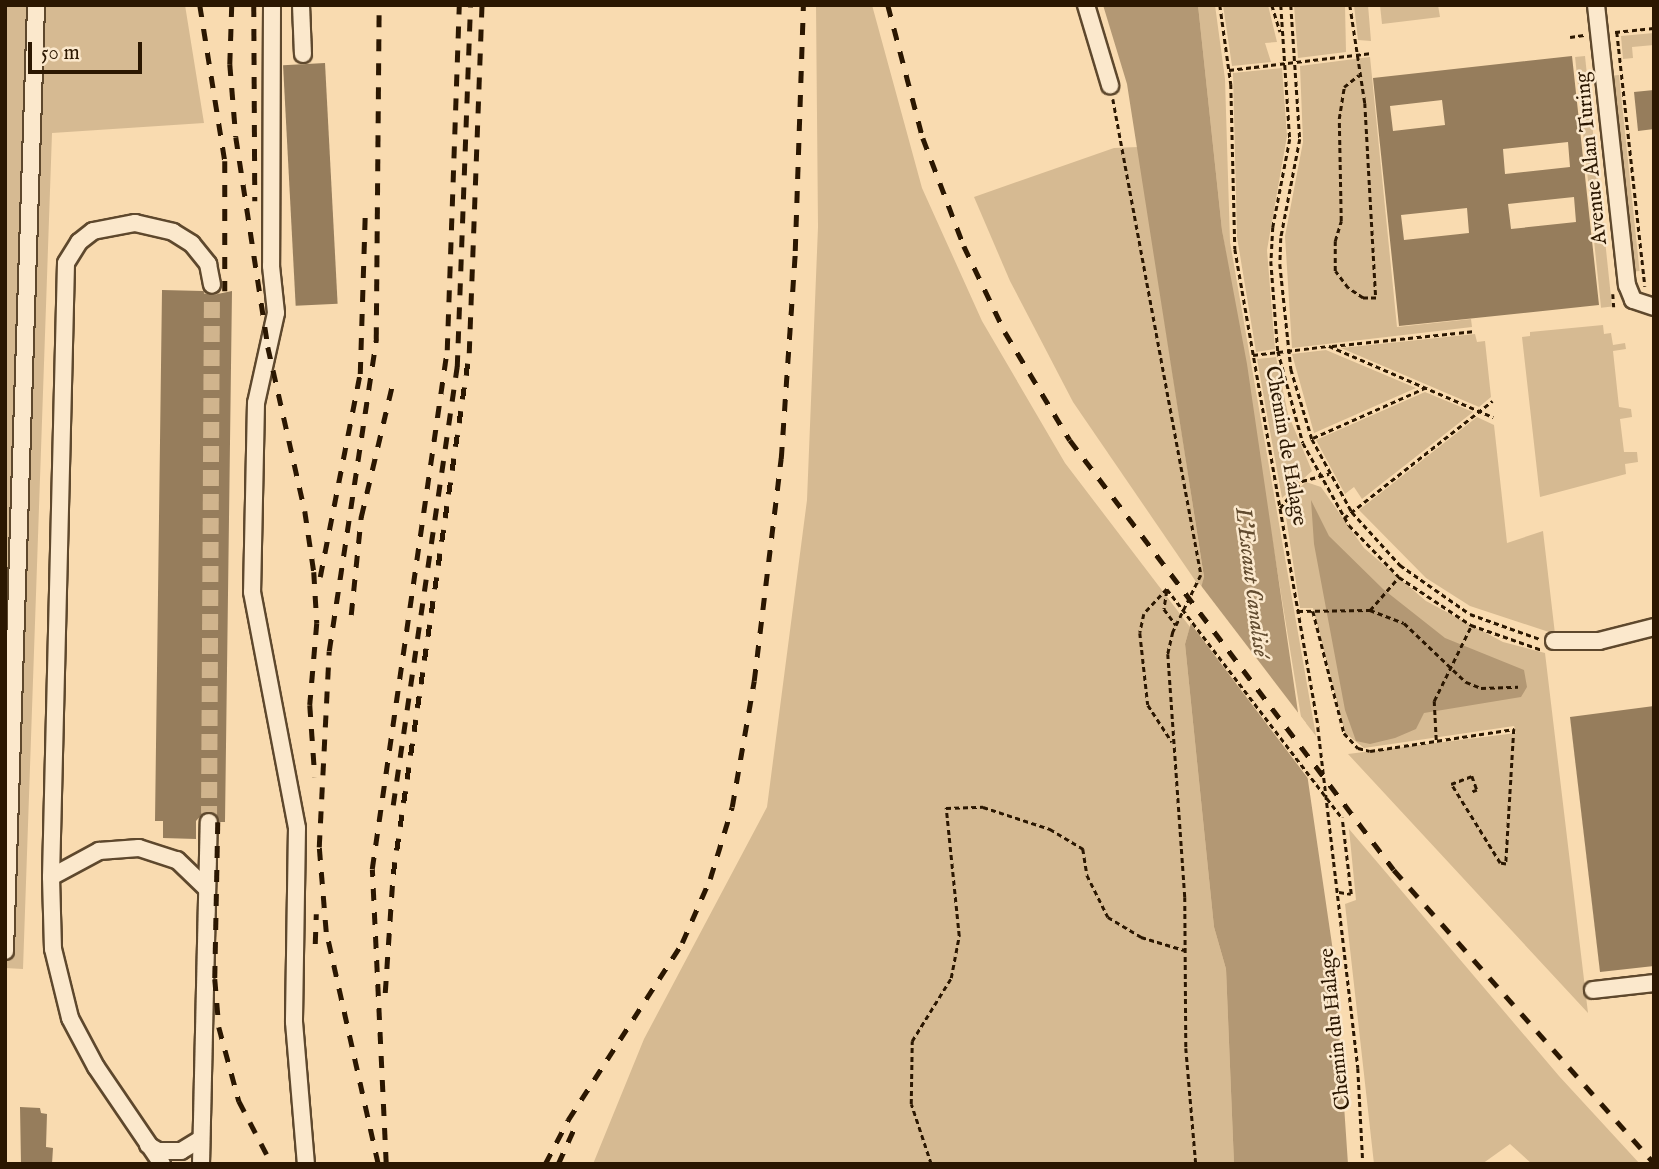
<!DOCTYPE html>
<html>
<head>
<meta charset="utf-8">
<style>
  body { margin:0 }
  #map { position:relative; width:1659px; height:1169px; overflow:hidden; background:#f9dbb0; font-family:"IM FELL English",serif }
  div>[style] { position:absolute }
  .green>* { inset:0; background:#d6ba92; transform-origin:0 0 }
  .water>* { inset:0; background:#b39874 }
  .pier>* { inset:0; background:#f9dbb0 }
  .building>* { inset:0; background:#967d5c; transform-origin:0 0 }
  .minor-tunnel>* { height:16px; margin-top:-8px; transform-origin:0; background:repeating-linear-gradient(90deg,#d0b48d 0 16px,transparent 0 24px) }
  .path>* { height:2.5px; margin-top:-1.25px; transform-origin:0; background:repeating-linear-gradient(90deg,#2b1701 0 5px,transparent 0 8.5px) }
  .roads { filter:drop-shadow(2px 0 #5e482d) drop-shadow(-2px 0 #5e482d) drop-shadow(0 2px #5e482d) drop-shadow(0 -2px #5e482d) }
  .minor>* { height:16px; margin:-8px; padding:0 8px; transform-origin:8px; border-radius:8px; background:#fbe8cc }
  .rail>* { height:4.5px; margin-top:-2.25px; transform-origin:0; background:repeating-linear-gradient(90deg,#2b1701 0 12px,transparent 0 24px) }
  .path-bridge>* { height:2.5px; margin-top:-1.25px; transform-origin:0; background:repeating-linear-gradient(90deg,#2b1701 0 5px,transparent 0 8.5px) }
  span { translate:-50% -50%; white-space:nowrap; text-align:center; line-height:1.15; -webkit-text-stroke:5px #fbe8cc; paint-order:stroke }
  .street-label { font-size:21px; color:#2b1701 }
  .water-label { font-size:23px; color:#614b2f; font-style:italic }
  .frame { position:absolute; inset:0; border:7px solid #2b1701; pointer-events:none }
  .scale { position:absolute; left:28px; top:42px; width:114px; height:32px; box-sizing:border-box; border:4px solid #2b1701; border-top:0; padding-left:9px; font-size:21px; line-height:24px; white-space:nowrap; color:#2b1701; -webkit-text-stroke:5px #fbe8cc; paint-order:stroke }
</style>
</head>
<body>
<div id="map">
  <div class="green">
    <i style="clip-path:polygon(5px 5px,185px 5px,204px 123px,52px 133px,23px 969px,5px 968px)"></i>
    <i style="clip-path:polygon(816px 5px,872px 5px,922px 188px,982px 321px,1065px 463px,1190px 627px,1185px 644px,1214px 927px,1226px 969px,1234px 1164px,593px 1164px,644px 1039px,767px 807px,807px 500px,818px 227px)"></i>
    <i style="clip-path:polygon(1198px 5px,1215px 5px,1225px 79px,1230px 242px,1316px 736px,1301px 717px,1222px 230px)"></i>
    <i style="clip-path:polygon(1223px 5px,1268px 5px,1277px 42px,1265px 43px,1271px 62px,1232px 66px)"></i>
    <i style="clip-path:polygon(1294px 5px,1345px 5px,1346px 52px,1298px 58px)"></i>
    <i style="clip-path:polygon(1354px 5px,1368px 5px,1371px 41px,1358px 40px)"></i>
    <i style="clip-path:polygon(1380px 5px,1438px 5px,1440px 17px,1382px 24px)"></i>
    <i style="clip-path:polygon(1654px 33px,1654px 45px,1632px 47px,1633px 58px,1623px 59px,1621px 36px)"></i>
    <i style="left:1585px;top:56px;width:139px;height:10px;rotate:84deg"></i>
    <i style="clip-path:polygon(1370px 57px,1397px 327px,1471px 319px,1472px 327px,1292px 348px,1285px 236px,1303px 142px,1300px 66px)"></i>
    <i style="clip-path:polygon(1282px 68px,1287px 136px,1267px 250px,1275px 349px,1256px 352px,1237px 237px,1233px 73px)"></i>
    <i style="left:1619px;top:75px;width:197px;height:8px;rotate:84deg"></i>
    <i style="clip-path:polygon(1138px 147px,1204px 578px,1201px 589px,1073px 402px,1010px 281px,974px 197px,1114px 148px)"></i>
    <i style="left:1603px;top:221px;width:86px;height:11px;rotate:84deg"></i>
    <i style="clip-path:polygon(1603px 325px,1604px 334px,1611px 333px,1613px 345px,1625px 343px,1626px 349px,1613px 351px,1619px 407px,1631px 409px,1632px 417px,1620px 419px,1624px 452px,1637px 452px,1638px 462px,1625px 464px,1626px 474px,1540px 497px,1522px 337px,1530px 336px,1530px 332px)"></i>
    <i style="clip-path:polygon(1475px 334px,1477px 342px,1485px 341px,1491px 397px,1479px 407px,1341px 348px)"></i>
    <i style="clip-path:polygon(1326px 350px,1416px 388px,1314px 433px,1292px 354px)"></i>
    <i style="clip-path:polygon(1276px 357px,1288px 414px,1312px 471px,1282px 498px,1257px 359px)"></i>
    <i style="clip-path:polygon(1425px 392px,1473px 412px,1362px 499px,1354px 487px,1345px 494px,1316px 440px)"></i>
    <i style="clip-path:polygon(1477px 417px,1494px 425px,1507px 543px,1543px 531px,1555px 634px,1470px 606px,1426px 578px,1359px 510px)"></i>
    <i style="clip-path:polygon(1306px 482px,1321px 487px,1364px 548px,1426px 601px,1503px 642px,1545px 653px,1588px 1013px,1348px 754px,1516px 733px,1514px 726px,1364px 748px,1345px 733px,1313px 608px,1300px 608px,1286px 517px,1293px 494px)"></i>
    <i style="clip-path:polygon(1349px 829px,1559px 1076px,1640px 1164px,1532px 1164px,1510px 1144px,1482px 1164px,1374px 1164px,1345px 904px,1356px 900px)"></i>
  </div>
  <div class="water">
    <i style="clip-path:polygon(1103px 5px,1198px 5px,1222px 230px,1247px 364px,1334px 958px,1348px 1164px,1234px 1164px,1226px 969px,1214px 927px,1185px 644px,1204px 577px,1127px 84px)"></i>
    <i style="clip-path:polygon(1311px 500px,1329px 536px,1383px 589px,1445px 638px,1524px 670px,1527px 687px,1521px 697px,1424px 713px,1416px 729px,1395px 738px,1370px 744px,1356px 741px,1345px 710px,1314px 544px)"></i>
  </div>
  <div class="pier">
    <i style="clip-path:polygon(1199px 583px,1306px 723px,1313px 785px,1188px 620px)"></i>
  </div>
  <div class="building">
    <i style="clip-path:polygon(evenodd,1572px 56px,1599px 305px,1399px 326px,1373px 78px,1572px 56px,1442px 100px,1445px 125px,1393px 131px,1390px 106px,1442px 100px,1572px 56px,1568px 142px,1570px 167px,1505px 174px,1503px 149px,1568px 142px,1572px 56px,1574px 197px,1576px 222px,1511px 229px,1508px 204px,1574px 197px,1572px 56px,1467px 208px,1469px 233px,1404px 240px,1401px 215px,1467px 208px)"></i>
    <i style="left:325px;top:63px;width:241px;height:42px;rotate:87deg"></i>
    <i style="clip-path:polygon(1654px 90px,1654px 129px,1638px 131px,1634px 92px)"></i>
    <i style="clip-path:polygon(162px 290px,203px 291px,213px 295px,232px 291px,225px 822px,219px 822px,214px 813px,203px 813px,196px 821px,196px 839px,163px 838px,163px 821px,155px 821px)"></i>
    <i style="clip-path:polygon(1654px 706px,1654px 966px,1600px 972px,1570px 717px)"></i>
    <i style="clip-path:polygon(20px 1107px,40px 1108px,41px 1113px,47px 1114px,46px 1147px,53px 1148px,52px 1164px,21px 1164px)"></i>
  </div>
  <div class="minor-tunnel">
    <i style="left:209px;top:822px;width:537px;rotate:-89.68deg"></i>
  </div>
  <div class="path">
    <i style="left:1220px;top:5px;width:80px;rotate:82.1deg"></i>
    <i style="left:1231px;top:84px;width:165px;rotate:88.6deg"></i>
    <i style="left:1235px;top:249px;width:485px;rotate:80.1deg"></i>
    <i style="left:1318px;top:727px;width:343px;rotate:83.3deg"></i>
    <i style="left:1358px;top:1068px;width:96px;rotate:87deg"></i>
    <i style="left:1272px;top:5px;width:28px;rotate:73deg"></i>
    <i style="left:1281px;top:5px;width:134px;rotate:86.2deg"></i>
    <i style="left:1290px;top:139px;width:90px;rotate:100.9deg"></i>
    <i style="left:1273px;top:227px;width:34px;rotate:93deg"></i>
    <i style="left:1271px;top:261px;width:90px;rotate:85.6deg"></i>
    <i style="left:1278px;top:351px;width:95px;rotate:74.8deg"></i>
    <i style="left:1303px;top:443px;width:94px;rotate:60.7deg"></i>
    <i style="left:1349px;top:525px;width:72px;rotate:46.1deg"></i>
    <i style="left:1399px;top:577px;width:87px;rotate:33.7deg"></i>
    <i style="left:1471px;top:625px;width:75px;rotate:19.4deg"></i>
    <i style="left:1291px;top:5px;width:134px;rotate:86.2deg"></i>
    <i style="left:1300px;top:139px;width:101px;rotate:100.9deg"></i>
    <i style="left:1281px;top:238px;width:26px;rotate:92deg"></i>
    <i style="left:1280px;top:264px;width:106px;rotate:84deg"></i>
    <i style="left:1291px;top:369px;width:73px;rotate:73.3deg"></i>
    <i style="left:1312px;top:439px;width:83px;rotate:61.3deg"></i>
    <i style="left:1352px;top:512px;width:72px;rotate:47.8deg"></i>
    <i style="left:1400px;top:565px;width:85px;rotate:35deg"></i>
    <i style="left:1470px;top:614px;width:74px;rotate:19.7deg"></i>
    <i style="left:1350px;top:5px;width:99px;rotate:81.3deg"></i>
    <i style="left:1365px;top:103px;width:195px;rotate:86.8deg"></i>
    <i style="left:1376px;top:298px;width:13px;rotate:180deg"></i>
    <i style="left:1363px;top:298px;width:18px;rotate:-146deg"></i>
    <i style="left:1348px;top:288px;width:21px;rotate:-127deg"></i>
    <i style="left:1335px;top:271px;width:30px;rotate:-90deg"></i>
    <i style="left:1335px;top:241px;width:21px;rotate:-73deg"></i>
    <i style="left:1341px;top:221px;width:102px;rotate:-91.1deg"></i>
    <i style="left:1339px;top:119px;width:32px;rotate:-81deg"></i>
    <i style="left:1344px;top:87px;width:19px;rotate:-39deg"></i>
    <i style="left:1615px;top:32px;width:39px;rotate:-6deg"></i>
    <i style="left:1617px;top:32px;width:256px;rotate:83.7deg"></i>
    <i style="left:1570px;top:37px;width:14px;rotate:-8deg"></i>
    <i style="left:1229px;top:70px;width:144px;rotate:-6.8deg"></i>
    <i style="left:1113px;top:99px;width:484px;rotate:79.5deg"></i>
    <i style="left:1201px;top:575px;width:64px;rotate:116.2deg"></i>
    <i style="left:1173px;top:632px;width:23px;rotate:103deg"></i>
    <i style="left:1168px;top:654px;width:244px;rotate:86deg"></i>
    <i style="left:1185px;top:897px;width:151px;rotate:89.6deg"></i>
    <i style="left:1186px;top:1048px;width:116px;rotate:85.1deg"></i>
    <i style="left:1613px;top:294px;width:13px;rotate:86deg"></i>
    <i style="left:1332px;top:346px;width:144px;rotate:-6deg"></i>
    <i style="left:1253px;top:355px;width:77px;rotate:-6.8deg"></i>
    <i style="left:1329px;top:346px;width:179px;rotate:23.4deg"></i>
    <i style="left:1313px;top:438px;width:123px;rotate:-24.1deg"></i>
    <i style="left:1280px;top:508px;width:35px;rotate:-51deg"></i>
    <i style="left:1302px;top:481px;width:28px;rotate:-15deg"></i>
    <i style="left:1344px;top:518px;width:189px;rotate:-38.3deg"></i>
    <i style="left:1167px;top:589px;width:34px;rotate:133deg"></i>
    <i style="left:1144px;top:614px;width:19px;rotate:102deg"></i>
    <i style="left:1140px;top:633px;width:72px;rotate:83.7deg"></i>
    <i style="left:1148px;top:705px;width:44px;rotate:57deg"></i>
    <i style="left:1167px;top:591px;width:18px;rotate:99deg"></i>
    <i style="left:1164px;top:609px;width:20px;rotate:53deg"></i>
    <i style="left:1370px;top:610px;width:36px;rotate:21deg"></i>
    <i style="left:1404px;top:623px;width:86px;rotate:43.6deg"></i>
    <i style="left:1466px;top:682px;width:16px;rotate:22deg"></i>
    <i style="left:1481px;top:688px;width:37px;rotate:-2deg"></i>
    <i style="left:1298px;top:611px;width:72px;rotate:-0.8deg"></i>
    <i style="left:1370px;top:610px;width:44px;rotate:-48.7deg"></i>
    <i style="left:1313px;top:611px;width:126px;rotate:75.7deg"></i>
    <i style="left:1344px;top:733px;width:21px;rotate:47deg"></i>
    <i style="left:1358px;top:748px;width:12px;rotate:14deg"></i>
    <i style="left:1370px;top:751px;width:146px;rotate:-8.7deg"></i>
    <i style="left:1514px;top:729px;width:135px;rotate:93.4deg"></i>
    <i style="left:1506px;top:864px;width:6px;rotate:-171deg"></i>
    <i style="left:1500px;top:863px;width:93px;rotate:-121.8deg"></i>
    <i style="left:1451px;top:784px;width:22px;rotate:-21deg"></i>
    <i style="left:1472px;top:776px;width:15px;rotate:70deg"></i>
    <i style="left:1477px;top:790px;width:5px;rotate:158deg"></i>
    <i style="left:1436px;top:740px;width:39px;rotate:-93deg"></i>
    <i style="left:1434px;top:701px;width:84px;rotate:-63.7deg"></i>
    <i style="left:1339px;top:892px;width:12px;rotate:9deg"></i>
    <i style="left:1351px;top:894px;width:77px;rotate:-96.8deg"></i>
    <i style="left:931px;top:1164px;width:63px;rotate:-108.4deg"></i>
    <i style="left:911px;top:1104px;width:63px;rotate:-89.1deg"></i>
    <i style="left:912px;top:1041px;width:74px;rotate:-58.2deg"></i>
    <i style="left:951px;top:978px;width:43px;rotate:-79.2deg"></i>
    <i style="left:959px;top:936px;width:129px;rotate:-95.8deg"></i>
    <i style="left:946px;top:808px;width:37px;rotate:-2deg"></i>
    <i style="left:983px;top:807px;width:71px;rotate:18.2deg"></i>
    <i style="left:1050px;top:829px;width:39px;rotate:31deg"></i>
    <i style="left:1083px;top:849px;width:26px;rotate:81deg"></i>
    <i style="left:1087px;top:875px;width:47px;rotate:63.4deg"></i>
    <i style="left:1108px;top:917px;width:39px;rotate:31deg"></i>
    <i style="left:1141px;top:937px;width:45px;rotate:16.8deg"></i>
  </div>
  <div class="roads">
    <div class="minor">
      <i style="left:272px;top:5px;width:261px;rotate:90.2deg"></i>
      <i style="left:271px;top:266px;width:47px;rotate:83.9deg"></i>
      <i style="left:276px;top:313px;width:92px;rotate:102.5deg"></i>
      <i style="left:256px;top:403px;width:189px;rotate:91.2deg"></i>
      <i style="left:252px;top:592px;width:240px;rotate:79.2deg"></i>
      <i style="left:297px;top:828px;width:194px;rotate:90.9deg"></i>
      <i style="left:294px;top:1022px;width:143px;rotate:85.2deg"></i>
      <i style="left:301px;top:5px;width:49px;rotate:87.7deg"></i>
      <i style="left:1086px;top:5px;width:84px;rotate:73.3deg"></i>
      <i style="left:1596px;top:5px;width:282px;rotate:83.7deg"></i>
      <i style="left:1627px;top:285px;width:16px;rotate:68deg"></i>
      <i style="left:1633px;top:300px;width:22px;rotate:18deg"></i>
      <i style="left:1554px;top:641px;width:45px"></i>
      <i style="left:1599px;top:641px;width:57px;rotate:-14.3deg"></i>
      <i style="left:51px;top:877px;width:614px;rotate:-88.6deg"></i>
      <i style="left:66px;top:263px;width:25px;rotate:-58deg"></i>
      <i style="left:79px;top:242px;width:18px;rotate:-38deg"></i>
      <i style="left:93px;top:231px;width:43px;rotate:-10.8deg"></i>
      <i style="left:135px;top:223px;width:39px;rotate:13deg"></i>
      <i style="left:173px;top:232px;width:22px;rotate:32deg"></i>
      <i style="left:192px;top:244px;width:26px;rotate:51deg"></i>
      <i style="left:208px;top:264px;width:21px;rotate:79deg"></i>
      <i style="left:5px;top:951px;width:947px;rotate:-88.12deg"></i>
      <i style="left:1593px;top:990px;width:61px;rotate:-6.5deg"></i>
      <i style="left:148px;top:1145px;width:12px;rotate:31deg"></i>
      <i style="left:158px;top:1151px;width:23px"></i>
      <i style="left:181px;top:1151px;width:21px;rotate:-31deg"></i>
      <i style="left:162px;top:1164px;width:117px;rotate:-124.2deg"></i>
      <i style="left:96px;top:1067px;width:55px;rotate:-118deg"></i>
      <i style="left:70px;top:1018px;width:71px;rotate:-103.8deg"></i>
      <i style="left:53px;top:949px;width:72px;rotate:-91.6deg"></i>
      <i style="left:51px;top:877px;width:55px;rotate:-28.4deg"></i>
      <i style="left:99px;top:851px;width:40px;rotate:-4.3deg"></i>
      <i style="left:139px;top:848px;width:40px;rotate:18deg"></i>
      <i style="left:177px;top:860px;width:40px;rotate:44deg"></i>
      <i style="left:201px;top:1164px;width:342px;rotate:-88.7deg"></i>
    </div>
  </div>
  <div class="rail">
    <i style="left:200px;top:5px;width:158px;rotate:80.9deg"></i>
    <i style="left:225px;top:161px;width:130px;rotate:90deg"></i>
    <i style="left:232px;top:5px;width:59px;rotate:91.9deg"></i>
    <i style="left:230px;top:64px;width:73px;rotate:85.3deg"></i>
    <i style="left:236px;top:137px;width:212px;rotate:81.3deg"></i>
    <i style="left:268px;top:347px;width:168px;rotate:77.3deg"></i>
    <i style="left:305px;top:511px;width:62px;rotate:81.6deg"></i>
    <i style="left:314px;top:572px;width:51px;rotate:86.6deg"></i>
    <i style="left:317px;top:623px;width:82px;rotate:94.9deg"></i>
    <i style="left:310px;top:705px;width:72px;rotate:86deg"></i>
    <i style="left:254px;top:5px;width:196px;rotate:89.7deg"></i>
    <i style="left:888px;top:5px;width:138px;rotate:75.3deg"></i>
    <i style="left:923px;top:138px;width:116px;rotate:69.2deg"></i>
    <i style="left:964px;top:246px;width:95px;rotate:64.5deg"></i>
    <i style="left:1005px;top:332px;width:126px;rotate:59deg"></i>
    <i style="left:1070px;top:440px;width:538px;rotate:53deg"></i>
    <i style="left:1394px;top:870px;width:392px;rotate:48.4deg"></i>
    <i style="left:320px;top:577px;width:207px;rotate:-78.9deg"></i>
    <i style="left:360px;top:374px;width:161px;rotate:-88.2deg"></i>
    <i style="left:351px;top:615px;width:99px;rotate:-84.2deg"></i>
    <i style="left:361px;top:517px;width:135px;rotate:-76.7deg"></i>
    <i style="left:393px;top:805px;width:443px;rotate:-81.7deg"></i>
    <i style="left:457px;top:367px;width:362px;rotate:-87.9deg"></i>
    <i style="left:218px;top:822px;width:157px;rotate:91.1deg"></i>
    <i style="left:215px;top:979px;width:48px;rotate:85.2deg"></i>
    <i style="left:219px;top:1027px;width:77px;rotate:74.9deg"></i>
    <i style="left:239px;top:1101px;width:71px;rotate:62.4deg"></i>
    <i style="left:315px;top:944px;width:30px;rotate:-88deg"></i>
    <i style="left:385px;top:993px;width:119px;rotate:-86.2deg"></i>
    <i style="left:393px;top:874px;width:527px;rotate:-81.7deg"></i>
    <i style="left:469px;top:353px;width:348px;rotate:-87.9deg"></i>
    <i style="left:378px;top:1164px;width:238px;rotate:-102.6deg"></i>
    <i style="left:326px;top:932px;width:85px;rotate:-94.7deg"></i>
    <i style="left:319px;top:847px;width:196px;rotate:-87.1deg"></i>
    <i style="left:329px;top:651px;width:316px;rotate:-81.4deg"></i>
    <i style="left:376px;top:339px;width:334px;rotate:-89.5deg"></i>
    <i style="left:386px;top:1164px;width:295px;rotate:-92.7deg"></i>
    <i style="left:372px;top:869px;width:524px;rotate:-81.78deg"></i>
    <i style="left:447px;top:350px;width:345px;rotate:-88deg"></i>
    <i style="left:545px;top:1164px;width:50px;rotate:-62.4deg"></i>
    <i style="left:568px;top:1120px;width:211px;rotate:-57.2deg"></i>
    <i style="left:682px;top:943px;width:70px;rotate:-66.4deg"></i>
    <i style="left:710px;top:879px;width:75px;rotate:-73deg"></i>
    <i style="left:732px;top:807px;width:128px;rotate:-80.1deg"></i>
    <i style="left:754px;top:681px;width:224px;rotate:-83.1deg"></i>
    <i style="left:781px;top:459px;width:208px;rotate:-86.1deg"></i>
    <i style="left:795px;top:251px;width:246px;rotate:-88.1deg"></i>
    <i style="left:558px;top:1164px;width:46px;rotate:-65.7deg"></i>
  </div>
  <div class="path-bridge">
    <i style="left:1167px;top:589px;width:288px;rotate:52.6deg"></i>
  </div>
  <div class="street-label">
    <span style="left:1592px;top:158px;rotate:-96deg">Avenue Alan Turing</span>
    <span style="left:1285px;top:446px;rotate:80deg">Chemin de Halage</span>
    <span style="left:1336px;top:1029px;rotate:-96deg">Chemin du Halage</span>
  </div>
  <div class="water-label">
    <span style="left:1251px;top:582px;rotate:83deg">L'Escaut Canalisé</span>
  </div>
  <div class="frame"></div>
  <div class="scale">50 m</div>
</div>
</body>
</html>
